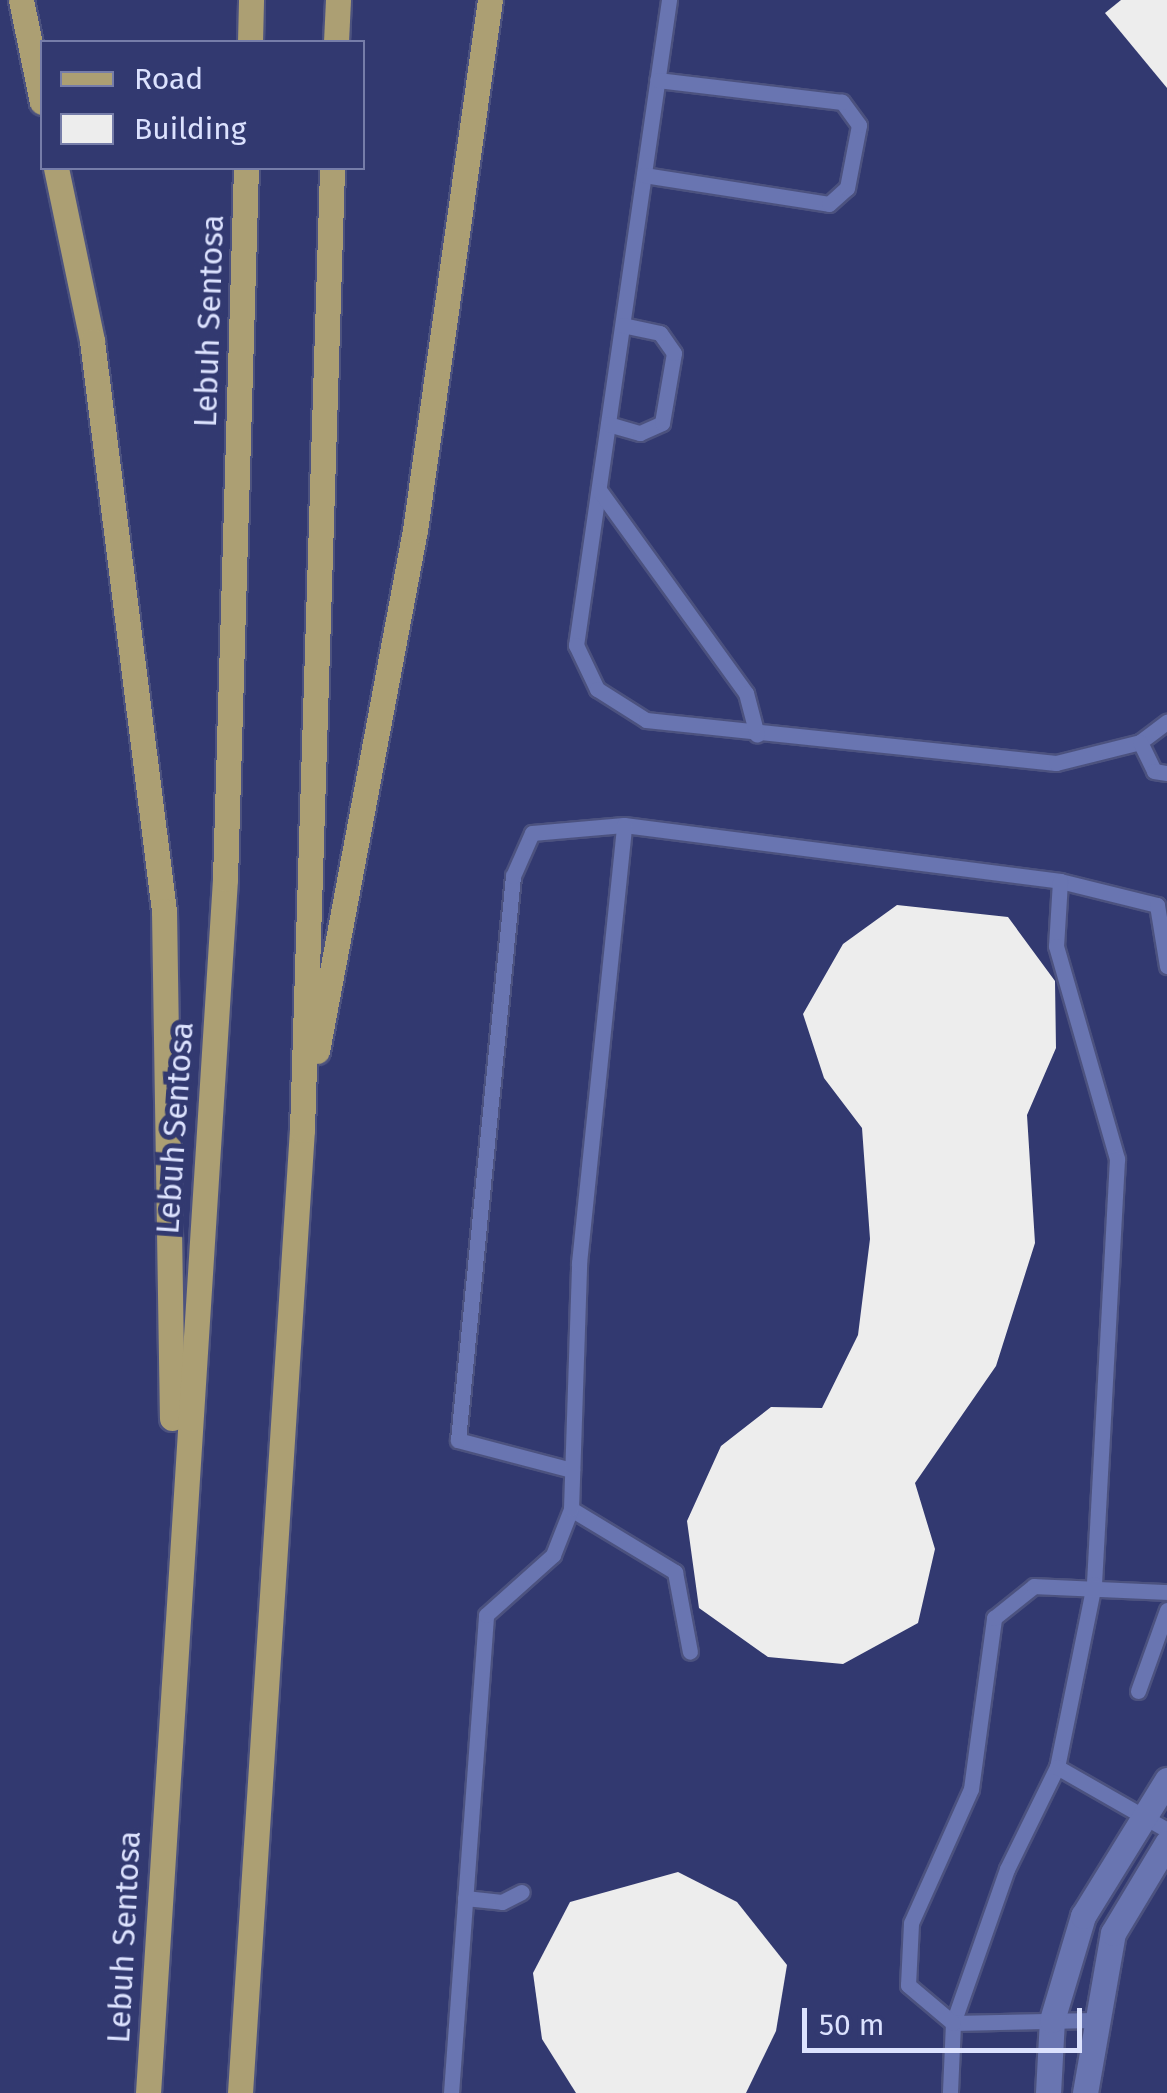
<!DOCTYPE html>
<html>
<head>
<meta charset="utf-8">
<style>
  body { margin:0 }
  #map { position:relative; width:1167px; height:2093px; overflow:hidden; background:#323970; font-family:"Fira Sans",sans-serif }
  div>[style] { position:absolute }
  .building>* { inset:0; background:#ededed }
  .roads { filter:drop-shadow(2px 0 #4c527f) drop-shadow(-2px 0 #4c527f) drop-shadow(0 2px #4c527f) drop-shadow(0 -2px #4c527f) }
  .service>* { height:15px; margin:-7.5px; padding:0 7.5px; transform-origin:7.5px; border-radius:7.5px; background:#6975b1 }
  .tertiary>* { height:25px; margin:-12.5px; padding:0 12.5px; transform-origin:12.5px; border-radius:12.5px; background:#6975b1 }
  .primary>* { height:25px; margin:-12.5px; padding:0 12.5px; transform-origin:12.5px; border-radius:12.5px; background:#ac9f73 }
  span { translate:-50% -50%; white-space:nowrap; text-align:center; line-height:1.15; -webkit-text-stroke:10px #323970; paint-order:stroke }
  .street-label { font-size:32px; color:#dce2fe }
  .legend { position:absolute; left:40px; top:40px; width:325px; height:130px; box-sizing:border-box; background:#323970; border:2px solid #767da9; margin:0; padding:12px 18px; list-style:none; font-size:30px; color:#dce2fe }
  .legend li { display:flex; align-items:center; gap:20px; height:50px }
  .legend b { width:50px; border:2px solid #767da9 }
  .scale { position:absolute; left:802px; top:2008px; width:280px; height:45px; box-sizing:border-box; border:5px solid #dce2fe; border-top:0; padding-left:12px; font-size:30px; line-height:35px; white-space:nowrap; color:#dce2fe; -webkit-text-stroke:8px #323970; paint-order:stroke }
</style>
</head>
<body>
<div id="map">
  <div class="building">
    <i style="clip-path:polygon(1121px 0,1167px 0,1167px 88px,1105px 13px)"></i>
    <i style="clip-path:polygon(897px 905px,1008px 917px,1055px 981px,1056px 1048px,1027px 1115px,1035px 1243px,996px 1366px,915px 1483px,935px 1549px,918px 1623px,843px 1664px,768px 1657px,699px 1608px,687px 1521px,721px 1446px,771px 1407px,822px 1408px,858px 1335px,870px 1239px,862px 1128px,824px 1078px,803px 1014px,843px 944px)"></i>
    <i style="clip-path:polygon(678px 1872px,737px 1902px,787px 1965px,776px 2031px,746px 2093px,576px 2093px,542px 2039px,533px 1973px,570px 1902px)"></i>
  </div>
  <div class="roads">
    <div class="service">
      <i style="left:669px;top:0;width:652px;rotate:98.2deg"></i>
      <i style="left:576px;top:645px;width:49px;rotate:64.5deg"></i>
      <i style="left:597px;top:689px;width:58px;rotate:32.3deg"></i>
      <i style="left:646px;top:720px;width:412px;rotate:6deg"></i>
      <i style="left:1056px;top:763px;width:87px;rotate:-14deg"></i>
      <i style="left:1140px;top:742px;width:34px;rotate:-37deg"></i>
      <i style="left:644px;top:175px;width:187px;rotate:8.9deg"></i>
      <i style="left:829px;top:204px;width:24px;rotate:-42deg"></i>
      <i style="left:847px;top:188px;width:64px;rotate:-79.2deg"></i>
      <i style="left:859px;top:125px;width:29px;rotate:-126deg"></i>
      <i style="left:842px;top:102px;width:186px;rotate:-173.2deg"></i>
      <i style="left:608px;top:424px;width:33px;rotate:16deg"></i>
      <i style="left:640px;top:433px;width:24px;rotate:-24deg"></i>
      <i style="left:662px;top:423px;width:71px;rotate:-80.3deg"></i>
      <i style="left:674px;top:353px;width:24px;rotate:-125deg"></i>
      <i style="left:660px;top:333px;width:38px;rotate:-168deg"></i>
      <i style="left:599px;top:490px;width:251px;rotate:54.1deg"></i>
      <i style="left:746px;top:693px;width:43px;rotate:75.3deg"></i>
      <i style="left:1140px;top:742px;width:32px;rotate:64deg"></i>
      <i style="left:1154px;top:771px;width:13px;rotate:9deg"></i>
      <i style="left:1060px;top:881px;width:100px;rotate:13.9deg"></i>
      <i style="left:1157px;top:905px;width:62px;rotate:80.7deg"></i>
      <i style="left:572px;top:1470px;width:118px;rotate:-165.3deg"></i>
      <i style="left:458px;top:1440px;width:567px;rotate:-84.43deg"></i>
      <i style="left:513px;top:876px;width:47px;rotate:-66.2deg"></i>
      <i style="left:532px;top:833px;width:92px;rotate:-5deg"></i>
      <i style="left:624px;top:825px;width:440px;rotate:7.3deg"></i>
      <i style="left:1060px;top:881px;width:65px;rotate:93.5deg"></i>
      <i style="left:1056px;top:946px;width:222px;rotate:74deg"></i>
      <i style="left:1117px;top:1159px;width:426px;rotate:93.1deg"></i>
      <i style="left:1094px;top:1584px;width:187px;rotate:101.4deg"></i>
      <i style="left:1057px;top:1767px;width:114px;rotate:116.1deg"></i>
      <i style="left:1007px;top:1869px;width:163px;rotate:109.3deg"></i>
      <i style="left:953px;top:2023px;width:70px;rotate:92.5deg"></i>
      <i style="left:571px;top:1509px;width:122px;rotate:31.2deg"></i>
      <i style="left:675px;top:1572px;width:81px;rotate:79.4deg"></i>
      <i style="left:1138px;top:1691px;width:86px;rotate:-70.3deg"></i>
      <i style="left:1057px;top:1767px;width:127px;rotate:29.8deg"></i>
      <i style="left:465px;top:1898px;width:37px;rotate:6deg"></i>
      <i style="left:502px;top:1902px;width:22px;rotate:-27deg"></i>
      <i style="left:1092px;top:2020px;width:139px;rotate:178.8deg"></i>
      <i style="left:953px;top:2023px;width:59px;rotate:-139.8deg"></i>
      <i style="left:908px;top:1985px;width:62px;rotate:-87.2deg"></i>
      <i style="left:911px;top:1923px;width:147px;rotate:-65.9deg"></i>
      <i style="left:971px;top:1789px;width:173px;rotate:-82.3deg"></i>
      <i style="left:994px;top:1618px;width:51px;rotate:-38.7deg"></i>
      <i style="left:1034px;top:1586px;width:133px;rotate:2.6deg"></i>
      <i style="left:451px;top:2093px;width:479px;rotate:-85.8deg"></i>
      <i style="left:486px;top:1615px;width:90px;rotate:-41.8deg"></i>
      <i style="left:553px;top:1555px;width:49px;rotate:-68.6deg"></i>
      <i style="left:571px;top:1509px;width:246px;rotate:-88.1deg"></i>
      <i style="left:579px;top:1263px;width:440px;rotate:-84.1deg"></i>
    </div>
    <div class="tertiary">
      <i style="left:1048px;top:2093px;width:73px;rotate:-86.9deg"></i>
      <i style="left:1052px;top:2020px;width:109px;rotate:-73.4deg"></i>
      <i style="left:1083px;top:1916px;width:160px;rotate:-58.3deg"></i>
      <i style="left:1085px;top:2093px;width:162px;rotate:-80.1deg"></i>
      <i style="left:1113px;top:1933px;width:105px;rotate:-59deg"></i>
    </div>
    <div class="primary">
      <i style="left:21px;top:0;width:104px;rotate:78.4deg"></i>
      <i style="left:250px;top:42px;width:42px;rotate:-88.6deg"></i>
      <i style="left:336px;top:42px;width:42px;rotate:-87.3deg"></i>
      <i style="left:56px;top:168px;width:177px;rotate:78.2deg"></i>
      <i style="left:92px;top:341px;width:575px;rotate:82.8deg"></i>
      <i style="left:164px;top:911px;width:507px;rotate:89.1deg"></i>
      <i style="left:317px;top:1051px;width:530px;rotate:-79.35deg"></i>
      <i style="left:415px;top:530px;width:535px;rotate:-81.95deg"></i>
      <i style="left:148px;top:2093px;width:1216px;rotate:-86.37deg"></i>
      <i style="left:225px;top:879px;width:711px;rotate:-88.31deg"></i>
      <i style="left:240px;top:2093px;width:965px;rotate:-86.32deg"></i>
      <i style="left:302px;top:1130px;width:962px;rotate:-88.21deg"></i>
    </div>
  </div>
  <div class="street-label">
    <span style="left:209px;top:321px;rotate:-88deg">Lebuh Sentosa</span>
    <span style="left:175px;top:1128px;rotate:-86deg">Lebuh Sentosa</span>
    <span style="left:124px;top:1937px;rotate:-87deg">Lebuh Sentosa</span>
  </div>
  <ul class="legend">
  <li><b style="height:12px;background:#ac9f73"></b>Road</li>
  <li><b style="height:28px;background:#ededed"></b>Building</li>
  </ul>
  <div class="scale">50 m</div>
</div>
</body>
</html>
